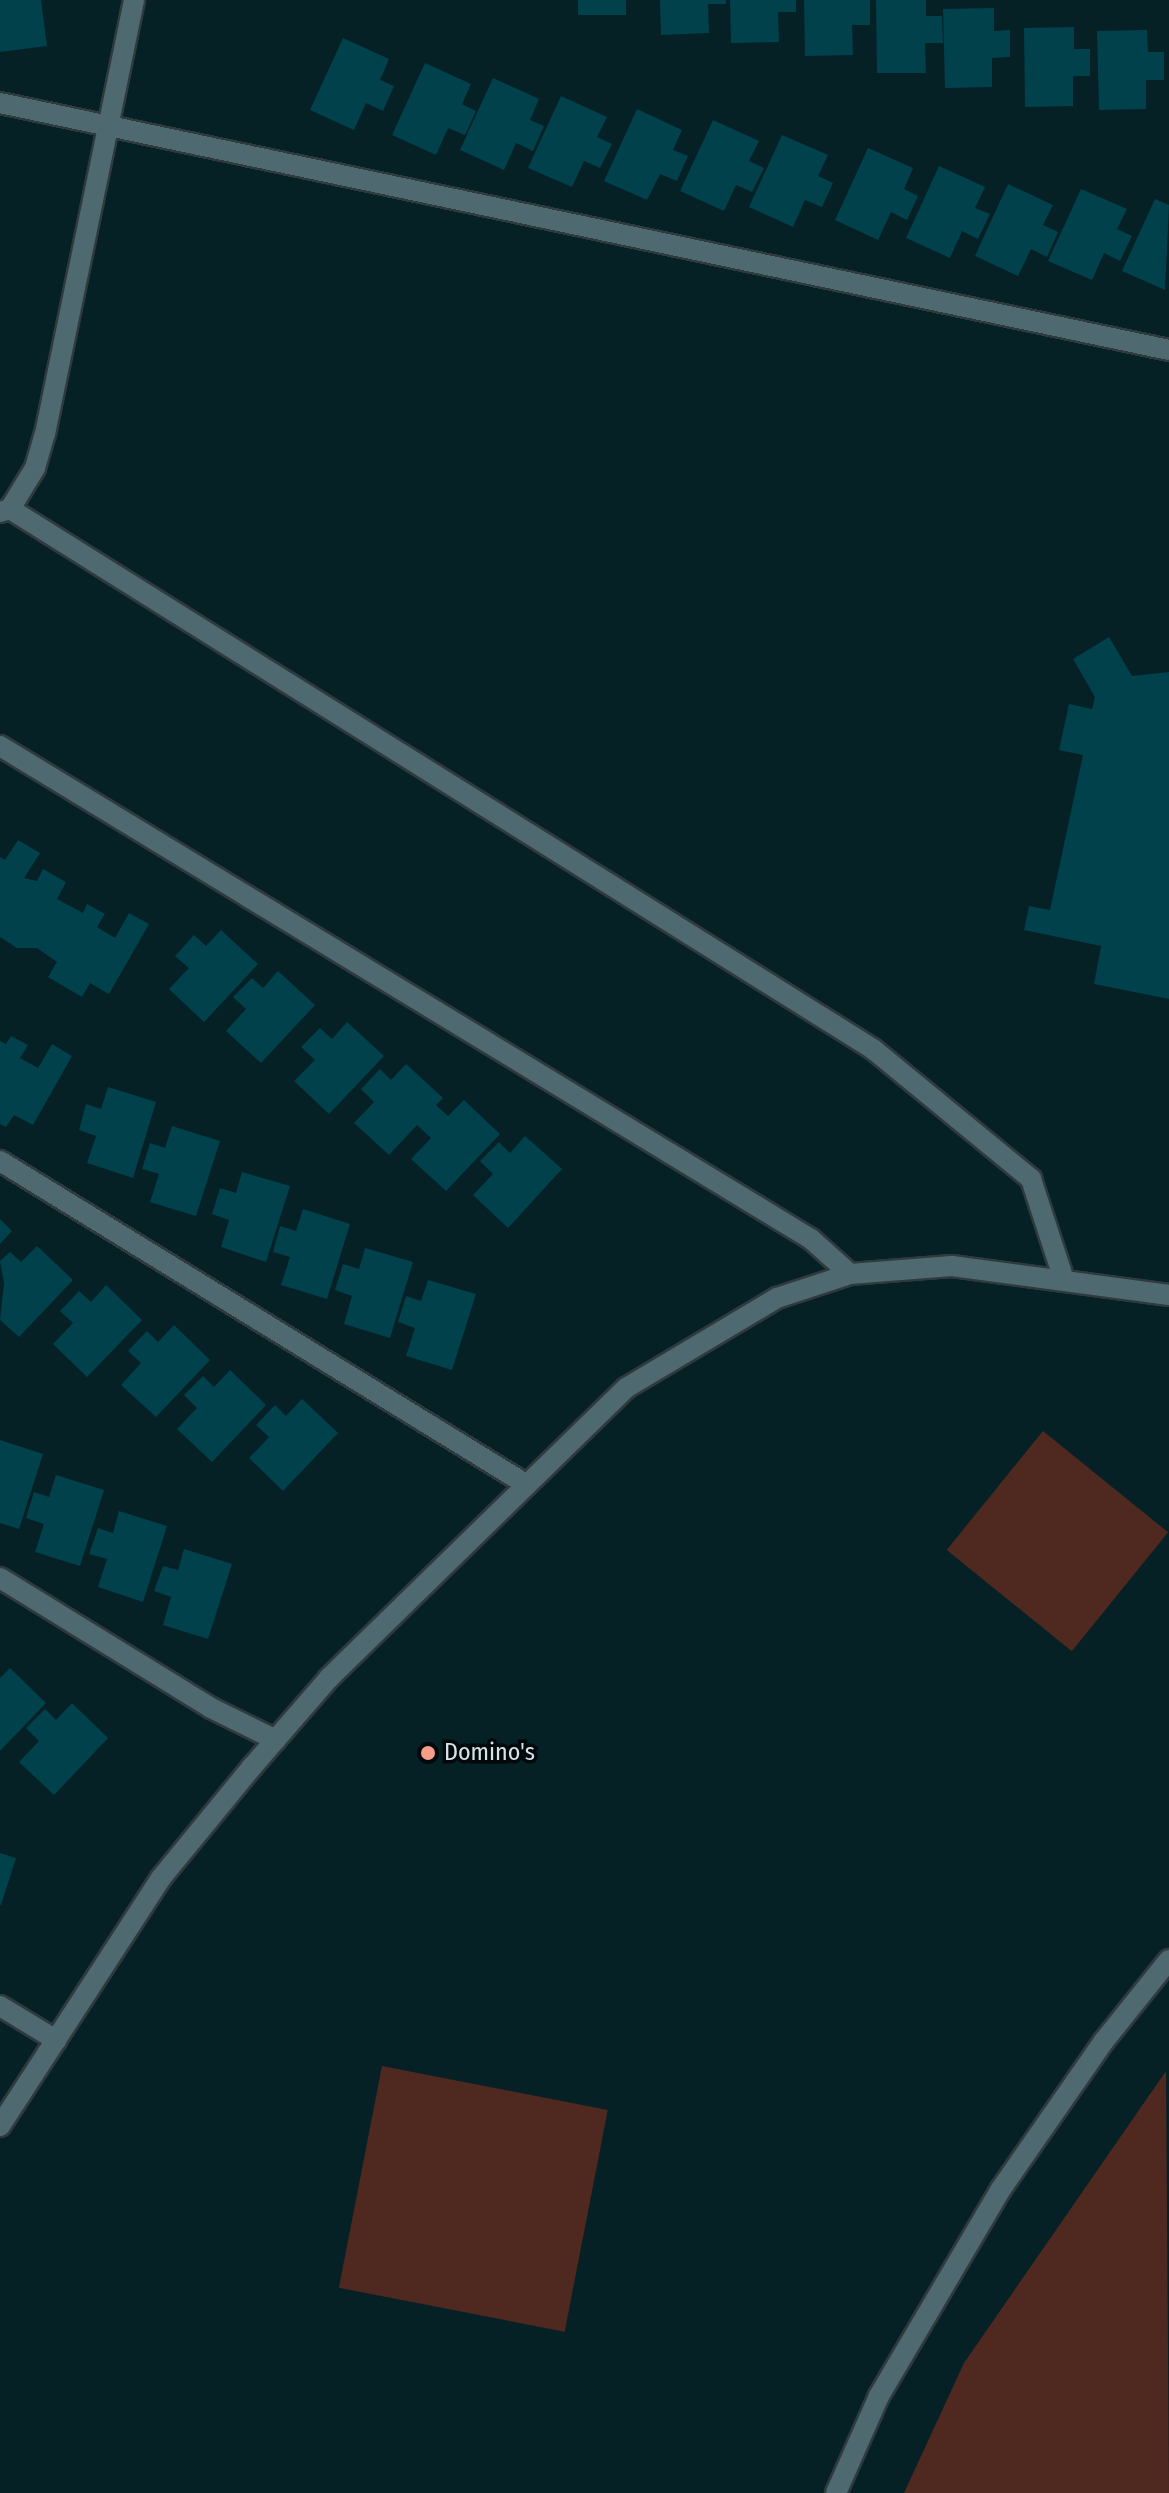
<!DOCTYPE html>
<html>
<head>
<meta charset="utf-8">
<style>
  body { margin:0 }
  #map { position:relative; width:1169px; height:2493px; overflow:hidden; background:#052126; font-family:"Fira Sans Condensed",sans-serif }
  div>[style] { position:absolute }
  .green>* { inset:0; background:#4f2920; transform-origin:0 0 }
  .building>* { inset:0; background:#00414c; transform-origin:0 0 }
  .roads { filter:drop-shadow(2px 0 #2f3a3f) drop-shadow(-2px 0 #2f3a3f) drop-shadow(0 2px #2f3a3f) drop-shadow(0 -2px #2f3a3f) }
  .street>* { height:20px; margin:-10px; padding:0 10px; transform-origin:10px; border-radius:10px; background:#4e6a70 }
  .dots>* { width:22px; height:22px; translate:-50% -50%; box-sizing:border-box; border:4px solid #02080b; border-radius:50% }
  span { translate:-50% -50%; white-space:nowrap; text-align:center; line-height:1.15; -webkit-text-stroke:7px #02080b; paint-order:stroke }
  .poi-label { font-size:24px; color:#d4e4e7 }
  .left { translate:0 -50%; text-align:left }
</style>
</head>
<body>
<div id="map">
  <div class="green">
    <i style="left:1043px;top:1431px;width:161px;height:153px;rotate:39deg"></i>
    <i style="left:382px;top:2066px;width:230px;height:226px;rotate:11deg"></i>
    <i style="clip-path:polygon(1166px 2071px,1169px 2493px,904px 2493px,964px 2363px)"></i>
  </div>
  <div class="building">
    <i style="clip-path:polygon(0 0,41px 0,47px 46px,0 52px)"></i>
    <i style="left:578px;top:0;width:48px;height:15px"></i>
    <i style="clip-path:polygon(660px 0,726px 0,726px 4px,708px 4px,709px 33px,661px 35px)"></i>
    <i style="clip-path:polygon(730px 0,796px 0,796px 12px,778px 12px,779px 42px,731px 43px)"></i>
    <i style="clip-path:polygon(804px 0,870px 0,870px 25px,852px 25px,853px 55px,805px 56px)"></i>
    <i style="clip-path:polygon(876px 0,926px 0,926px 16px,942px 16px,943px 43px,925px 43px,926px 73px,877px 73px)"></i>
    <i style="clip-path:polygon(994px 8px,994px 31px,1010px 30px,1010px 57px,992px 58px,992px 87px,945px 88px,943px 9px)"></i>
    <i style="clip-path:polygon(1074px 27px,1074px 49px,1090px 49px,1090px 76px,1073px 76px,1073px 106px,1025px 107px,1024px 28px)"></i>
    <i style="clip-path:polygon(1147px 30px,1148px 52px,1164px 52px,1164px 80px,1146px 80px,1146px 109px,1099px 110px,1097px 31px)"></i>
    <i style="clip-path:polygon(343px 38px,389px 59px,380px 80px,394px 86px,383px 111px,366px 103px,354px 130px,310px 110px)"></i>
    <i style="clip-path:polygon(425px 63px,471px 84px,462px 104px,476px 111px,465px 135px,448px 128px,436px 155px,392px 135px)"></i>
    <i style="clip-path:polygon(493px 78px,539px 99px,530px 120px,544px 126px,533px 151px,516px 143px,504px 170px,460px 150px)"></i>
    <i style="clip-path:polygon(561px 96px,607px 117px,597px 137px,612px 144px,600px 168px,584px 161px,572px 187px,528px 168px)"></i>
    <i style="clip-path:polygon(637px 109px,682px 130px,673px 150px,688px 156px,677px 181px,660px 174px,647px 200px,604px 181px)"></i>
    <i style="clip-path:polygon(713px 120px,759px 141px,749px 161px,764px 168px,752px 192px,736px 185px,724px 211px,680px 191px)"></i>
    <i style="clip-path:polygon(782px 135px,828px 155px,818px 176px,833px 183px,822px 207px,805px 200px,793px 227px,749px 207px)"></i>
    <i style="clip-path:polygon(868px 148px,913px 168px,904px 189px,918px 196px,907px 220px,891px 212px,878px 240px,835px 220px)"></i>
    <i style="clip-path:polygon(939px 166px,985px 187px,975px 208px,990px 214px,978px 239px,962px 231px,950px 258px,906px 238px)"></i>
    <i style="clip-path:polygon(1008px 184px,1053px 205px,1043px 225px,1058px 232px,1047px 257px,1031px 249px,1018px 276px,975px 256px)"></i>
    <i style="clip-path:polygon(1081px 189px,1127px 209px,1117px 229px,1132px 236px,1120px 261px,1104px 253px,1092px 280px,1048px 261px)"></i>
    <i style="clip-path:polygon(1155px 199px,1169px 205px,1165px 290px,1122px 271px)"></i>
    <i style="clip-path:polygon(1109px 637px,1132px 676px,1169px 672px,1169px 999px,1094px 984px,1101px 946px,1024px 930px,1029px 906px,1050px 910px,1083px 755px,1059px 750px,1069px 704px,1092px 709px,1095px 697px,1073px 659px)"></i>
    <i style="clip-path:polygon(18px 840px,40px 853px,24px 878px,37px 881px,43px 869px,66px 882px,57px 899px,83px 913px,87px 904px,105px 914px,97px 927px,115px 938px,129px 913px,149px 924px,109px 994px,90px 983px,82px 997px,48px 977px,57px 962px,37px 948px,17px 948px,0 937px,0 857px,5px 860px)"></i>
    <i style="clip-path:polygon(221px 930px,258px 964px,204px 1022px,169px 989px,189px 968px,175px 956px,194px 935px,206px 946px)"></i>
    <i style="clip-path:polygon(278px 971px,315px 1005px,261px 1063px,226px 1031px,246px 1009px,233px 997px,252px 978px,263px 988px)"></i>
    <i style="clip-path:polygon(347px 1022px,384px 1056px,329px 1114px,294px 1081px,315px 1060px,301px 1047px,320px 1028px,332px 1039px)"></i>
    <i style="clip-path:polygon(11px 1036px,28px 1045px,20px 1058px,38px 1068px,52px 1044px,72px 1056px,33px 1125px,14px 1115px,6px 1127px,0 1124px,0 1041px,6px 1044px)"></i>
    <i style="clip-path:polygon(406px 1064px,443px 1098px,436px 1105px,448px 1116px,464px 1100px,500px 1134px,446px 1191px,411px 1159px,431px 1138px,417px 1125px,389px 1155px,354px 1123px,374px 1102px,361px 1089px,380px 1069px,391px 1080px)"></i>
    <i style="clip-path:polygon(108px 1087px,156px 1102px,133px 1178px,87px 1163px,96px 1136px,79px 1130px,86px 1104px,101px 1109px)"></i>
    <i style="clip-path:polygon(172px 1126px,220px 1141px,196px 1216px,150px 1202px,159px 1174px,142px 1169px,150px 1143px,165px 1148px)"></i>
    <i style="clip-path:polygon(525px 1136px,562px 1169px,508px 1228px,473px 1195px,493px 1174px,480px 1161px,499px 1142px,510px 1153px)"></i>
    <i style="clip-path:polygon(242px 1172px,290px 1186px,266px 1262px,221px 1247px,229px 1220px,212px 1214px,220px 1188px,236px 1193px)"></i>
    <i style="clip-path:polygon(303px 1209px,350px 1224px,327px 1299px,281px 1285px,290px 1257px,273px 1252px,280px 1226px,296px 1231px)"></i>
    <i style="clip-path:polygon(0 1219px,12px 1231px,0 1244px)"></i>
    <i style="clip-path:polygon(37px 1246px,73px 1280px,19px 1337px,0 1320px,4px 1283px,0 1261px,10px 1252px,21px 1262px)"></i>
    <i style="clip-path:polygon(365px 1248px,413px 1262px,390px 1338px,344px 1324px,352px 1296px,335px 1290px,343px 1264px,359px 1269px)"></i>
    <i style="clip-path:polygon(428px 1280px,476px 1294px,452px 1370px,406px 1356px,415px 1328px,398px 1322px,406px 1296px,421px 1301px)"></i>
    <i style="clip-path:polygon(106px 1285px,142px 1320px,87px 1377px,53px 1344px,73px 1323px,60px 1311px,79px 1291px,91px 1302px)"></i>
    <i style="clip-path:polygon(174px 1325px,210px 1360px,156px 1417px,121px 1385px,141px 1363px,128px 1351px,147px 1331px,158px 1342px)"></i>
    <i style="clip-path:polygon(230px 1370px,266px 1405px,212px 1462px,177px 1429px,197px 1408px,184px 1395px,203px 1376px,214px 1387px)"></i>
    <i style="clip-path:polygon(302px 1399px,338px 1433px,283px 1491px,249px 1458px,269px 1437px,256px 1425px,275px 1405px,286px 1416px)"></i>
    <i style="clip-path:polygon(0 1440px,43px 1454px,19px 1529px,0 1523px)"></i>
    <i style="clip-path:polygon(56px 1475px,104px 1490px,80px 1566px,35px 1552px,44px 1524px,26px 1518px,34px 1492px,49px 1497px)"></i>
    <i style="clip-path:polygon(119px 1511px,167px 1526px,143px 1602px,98px 1587px,107px 1559px,89px 1554px,98px 1528px,113px 1533px)"></i>
    <i style="clip-path:polygon(184px 1549px,232px 1564px,208px 1639px,163px 1625px,171px 1597px,154px 1591px,163px 1566px,178px 1570px)"></i>
    <i style="clip-path:polygon(10px 1668px,46px 1703px,0 1751px,0 1678px)"></i>
    <i style="clip-path:polygon(72px 1703px,108px 1738px,54px 1795px,19px 1762px,39px 1741px,26px 1728px,45px 1709px,56px 1720px)"></i>
    <i style="clip-path:polygon(0 1853px,16px 1858px,1px 1905px,0 1905px)"></i>
  </div>
  <div class="roads">
    <div class="street">
      <i style="left:0;top:103px;width:1195px;rotate:11.93deg"></i>
      <i style="left:10px;top:509px;width:1018px;rotate:32.04deg"></i>
      <i style="left:873px;top:1049px;width:205px;rotate:39.4deg"></i>
      <i style="left:1031px;top:1179px;width:103px;rotate:71.9deg"></i>
      <i style="left:0;top:512px;width:10px;rotate:-17deg"></i>
      <i style="left:10px;top:509px;width:48px;rotate:-58.6deg"></i>
      <i style="left:35px;top:468px;width:35px;rotate:-74deg"></i>
      <i style="left:45px;top:434px;width:443px;rotate:-78.4deg"></i>
      <i style="left:0;top:746px;width:949px;rotate:31.3deg"></i>
      <i style="left:811px;top:1239px;width:52px;rotate:41.9deg"></i>
      <i style="left:0;top:1161px;width:615px;rotate:31.57deg"></i>
      <i style="left:0;top:1578px;width:248px;rotate:31.6deg"></i>
      <i style="left:211px;top:1708px;width:72px;rotate:26.2deg"></i>
      <i style="left:0;top:2006px;width:66px;rotate:31.3deg"></i>
      <i style="left:0;top:2126px;width:296px;rotate:-57deg"></i>
      <i style="left:161px;top:1878px;width:144px;rotate:-50.7deg"></i>
      <i style="left:252px;top:1767px;width:118px;rotate:-49.1deg"></i>
      <i style="left:329px;top:1678px;width:415px;rotate:-44.3deg"></i>
      <i style="left:626px;top:1388px;width:176px;rotate:-30.8deg"></i>
      <i style="left:777px;top:1298px;width:77px;rotate:-18.2deg"></i>
      <i style="left:850px;top:1274px;width:102px;rotate:-4.5deg"></i>
      <i style="left:952px;top:1266px;width:219px;rotate:7.6deg"></i>
      <i style="left:836px;top:2493px;width:106px;rotate:-66.1deg"></i>
      <i style="left:879px;top:2396px;width:240px;rotate:-59.5deg"></i>
      <i style="left:1001px;top:2189px;width:180px;rotate:-55.2deg"></i>
      <i style="left:1104px;top:2041px;width:104px;rotate:-51.3deg"></i>
    </div>
  </div>
  <div class="dots">
    <i style="left:428px;top:1753px;background:#f49e88"></i>
  </div>
  <div class="poi-label">
    <span class="left" style="left:444px;top:1753px">Domino's</span>
  </div>
</div>
</body>
</html>
